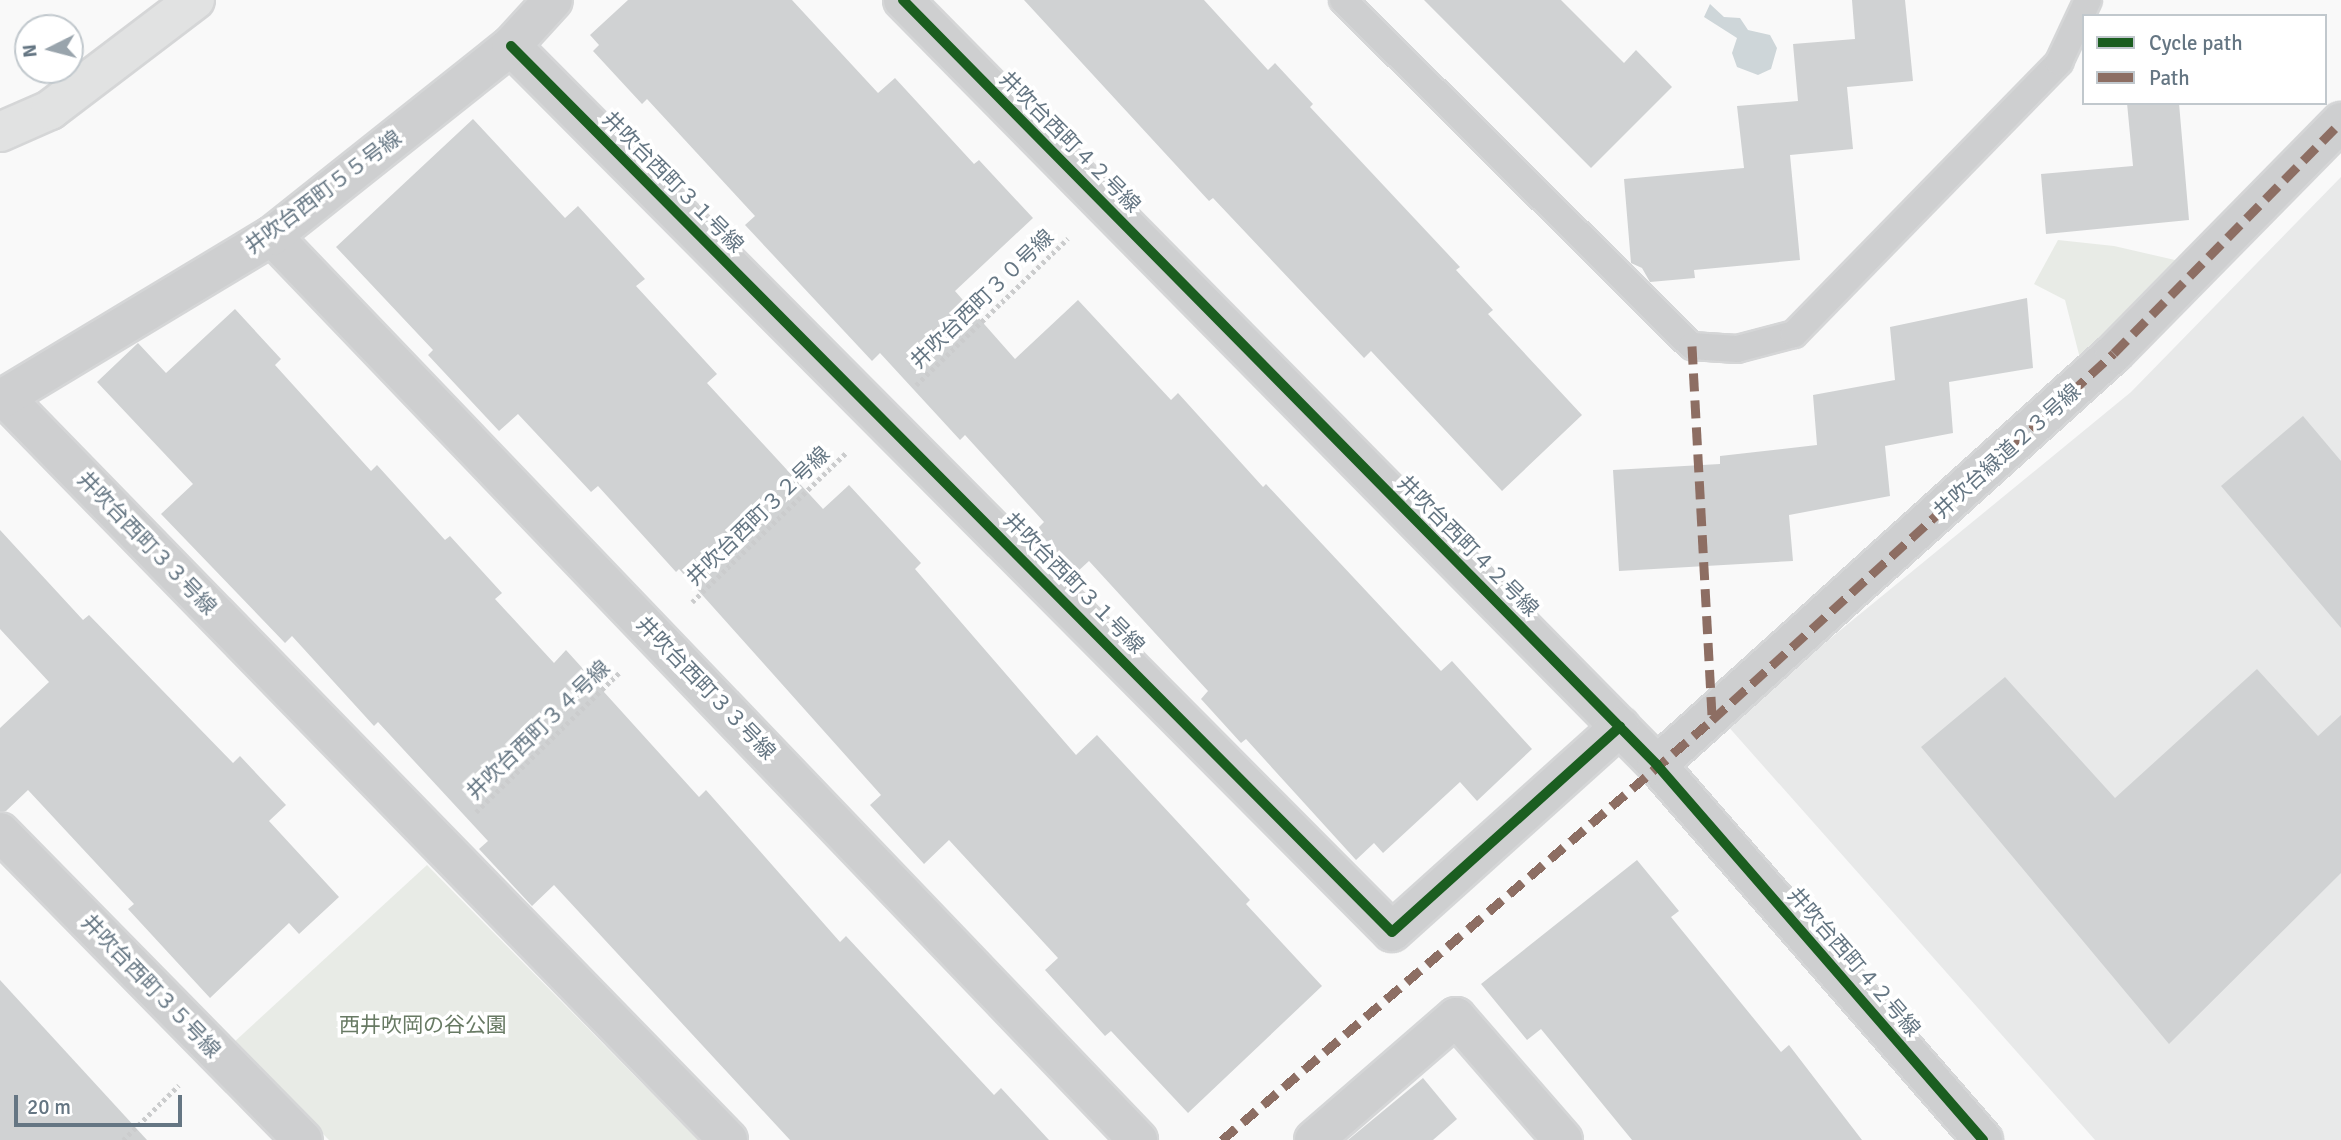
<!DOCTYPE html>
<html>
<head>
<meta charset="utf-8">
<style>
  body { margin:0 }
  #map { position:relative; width:2341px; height:1140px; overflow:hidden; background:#f9f9f9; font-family:Signika,"Noto Sans JP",sans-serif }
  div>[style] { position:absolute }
  .built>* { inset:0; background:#e8e9e9 }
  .green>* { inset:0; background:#e8ebe6 }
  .water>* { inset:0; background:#ced6d9 }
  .building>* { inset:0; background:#d0d2d3 }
  .path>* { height:4.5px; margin-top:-2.25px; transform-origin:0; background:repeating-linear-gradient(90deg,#cbcccd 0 3.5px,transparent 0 7px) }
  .roads { filter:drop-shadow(2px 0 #d5d6d7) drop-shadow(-2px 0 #d5d6d7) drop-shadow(0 2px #d5d6d7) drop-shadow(0 -2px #d5d6d7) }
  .lane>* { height:26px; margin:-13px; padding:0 13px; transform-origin:13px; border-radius:13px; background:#cecfd0 }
  .street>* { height:38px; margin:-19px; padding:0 19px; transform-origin:19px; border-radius:19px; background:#cecfd0 }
  .secondary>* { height:38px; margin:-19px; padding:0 19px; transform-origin:19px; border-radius:19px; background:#e1e2e2 }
  .quiet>* { height:9px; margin-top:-4.5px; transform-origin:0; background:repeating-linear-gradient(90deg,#8d6e63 0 18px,transparent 0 27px) }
  .cycleway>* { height:10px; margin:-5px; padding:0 5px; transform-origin:5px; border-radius:5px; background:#1b5e20 }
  span { translate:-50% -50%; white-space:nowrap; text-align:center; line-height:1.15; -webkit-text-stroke:7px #fff; paint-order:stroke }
  .street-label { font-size:21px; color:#657683 }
  .park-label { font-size:21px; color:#687a64 }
  .legend { position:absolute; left:2082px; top:14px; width:245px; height:91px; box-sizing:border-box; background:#fff; border:2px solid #c1c8cd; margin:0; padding:9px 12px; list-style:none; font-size:21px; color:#657683 }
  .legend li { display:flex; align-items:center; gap:14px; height:35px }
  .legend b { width:35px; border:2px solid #c1c8cd }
  .north { position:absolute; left:14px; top:14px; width:70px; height:70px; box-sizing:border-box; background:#fff; border:2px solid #c1c8cd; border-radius:50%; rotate:264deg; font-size:19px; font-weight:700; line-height:28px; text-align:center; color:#657683 }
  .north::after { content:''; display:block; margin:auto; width:24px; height:32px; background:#99a4ac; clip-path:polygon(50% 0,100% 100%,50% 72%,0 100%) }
  .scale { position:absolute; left:14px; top:1095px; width:168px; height:32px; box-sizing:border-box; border:4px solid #657683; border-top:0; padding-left:9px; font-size:21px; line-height:24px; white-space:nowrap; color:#657683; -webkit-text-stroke:5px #fff; paint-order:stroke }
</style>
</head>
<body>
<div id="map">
  <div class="built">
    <i style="clip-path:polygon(2341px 177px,2341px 1140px,2095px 1140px,1726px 724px,2131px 392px)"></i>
  </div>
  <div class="green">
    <i style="clip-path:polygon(2058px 240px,2114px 246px,2188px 263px,2083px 370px,2065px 300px,2034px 284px)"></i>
    <i style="clip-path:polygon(427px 865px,698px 1140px,329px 1140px,233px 1043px)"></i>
  </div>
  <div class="water">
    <i style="clip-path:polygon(1710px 4px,1724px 17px,1740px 18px,1748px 30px,1770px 35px,1777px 48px,1771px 69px,1758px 75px,1737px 67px,1732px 53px,1737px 38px,1704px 17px)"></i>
  </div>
  <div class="building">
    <i style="clip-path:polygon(628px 0,792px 0,878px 93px,895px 78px,974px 164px,979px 160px,1033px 218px,955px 291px,1015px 359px,1078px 300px,1171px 400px,1178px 393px,1263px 487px,1266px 484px,1441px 671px,1452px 661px,1532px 749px,1477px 801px,1460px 782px,1383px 853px,1374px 843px,1356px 860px,1246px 739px,1241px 743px,1201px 699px,1208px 691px,1089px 561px,1076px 573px,1036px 530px,1044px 522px,965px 435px,960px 440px,880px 353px,872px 361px,745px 225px,755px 216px,647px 99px,642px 104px,593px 51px,599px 45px,590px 35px)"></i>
    <i style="clip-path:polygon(1024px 0,1204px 0,1268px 70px,1275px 63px,1313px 104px,1310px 107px,1460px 267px,1456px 270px,1493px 310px,1488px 314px,1582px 415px,1502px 491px,1371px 351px,1364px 358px,1213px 198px,1209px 201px)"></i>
    <i style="clip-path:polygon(1424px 0,1561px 0,1624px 63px,1636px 50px,1672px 87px,1591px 168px)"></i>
    <i style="clip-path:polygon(1852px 0,1905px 0,1913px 81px,1847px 87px,1853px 149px,1790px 155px,1800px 260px,1694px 270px,1695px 278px,1650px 282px,1642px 268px,1631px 263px,1624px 179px,1744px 168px,1737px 106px,1798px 101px,1793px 44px,1855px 39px)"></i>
    <i style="clip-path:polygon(2127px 103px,2179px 103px,2189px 220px,2046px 234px,2041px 174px,2133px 166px)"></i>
    <i style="clip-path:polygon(473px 119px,565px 218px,578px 206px,645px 279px,636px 286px,717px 374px,707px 383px,823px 509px,849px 485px,921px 563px,915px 569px,1076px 755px,1097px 735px,1250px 900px,1246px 904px,1322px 986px,1188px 1113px,1111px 1031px,1105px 1036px,1045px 970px,1058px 958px,949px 840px,924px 864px,870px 805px,881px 795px,679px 569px,676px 572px,598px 486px,591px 492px,518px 414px,499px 431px,428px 355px,433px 350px,336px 247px)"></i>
    <i style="clip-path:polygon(2027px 298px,2033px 368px,1949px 382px,1953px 433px,1885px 446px,1890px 496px,1789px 515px,1793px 561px,1619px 571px,1613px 470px,1720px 464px,1720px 456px,1817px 445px,1813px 395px,1895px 380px,1890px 327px)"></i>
    <i style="clip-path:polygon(235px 309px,281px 359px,275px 365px,371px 471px,377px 465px,445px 540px,450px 536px,502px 593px,495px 599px,554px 663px,566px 650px,699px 797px,706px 790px,840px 942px,846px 936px,994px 1095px,1001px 1088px,1049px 1140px,790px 1140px,554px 885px,532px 906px,479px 849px,488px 841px,378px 722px,374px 726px,292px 636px,285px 643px,161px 514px,193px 484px,97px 382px,138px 343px,166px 373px)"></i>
    <i style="clip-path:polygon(2303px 416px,2341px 461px,2341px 628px,2221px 486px)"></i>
    <i style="clip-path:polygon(0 530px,83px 620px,89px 615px,233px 763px,240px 756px,286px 805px,269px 821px,339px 897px,299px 934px,289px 923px,210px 998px,128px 909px,134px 904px,28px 790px,6px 811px,0 811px,0 728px,49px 682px,0 629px)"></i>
    <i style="clip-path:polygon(2257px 669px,2318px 736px,2341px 715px,2341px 873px,2169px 1044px,1921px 747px,2005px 677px,2115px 798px)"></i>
    <i style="clip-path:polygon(1637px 860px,1679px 911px,1671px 917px,1781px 1052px,1789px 1045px,1862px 1140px,1632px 1140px,1541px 1029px,1527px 1040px,1481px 984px)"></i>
    <i style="clip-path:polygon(0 980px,147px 1140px,0 1140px)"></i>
    <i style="clip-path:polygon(1423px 1078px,1457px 1119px,1433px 1140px,1348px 1140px)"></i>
  </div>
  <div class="path">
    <i style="left:916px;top:385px;width:211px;rotate:-44deg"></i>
    <i style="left:692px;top:602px;width:216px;rotate:-44.1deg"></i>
    <i style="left:476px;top:812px;width:201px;rotate:-44.2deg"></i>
    <i style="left:123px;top:1140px;width:78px;rotate:-44.5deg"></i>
  </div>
  <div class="roads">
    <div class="lane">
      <i style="left:1343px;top:0;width:491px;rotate:44.8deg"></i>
      <i style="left:1692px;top:346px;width:45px;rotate:3.8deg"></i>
      <i style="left:1737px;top:349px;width:59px;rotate:-14.7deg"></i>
      <i style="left:1794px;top:334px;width:380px;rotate:-45.7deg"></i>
      <i style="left:2059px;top:62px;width:68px;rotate:-64.9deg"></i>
    </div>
    <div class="street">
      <i style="left:903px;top:0;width:1074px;rotate:45.41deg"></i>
      <i style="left:1657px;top:765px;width:497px;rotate:49deg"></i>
      <i style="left:511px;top:46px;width:1249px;rotate:45.16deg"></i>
      <i style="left:1392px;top:932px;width:307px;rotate:-42deg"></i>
      <i style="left:272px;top:236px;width:1252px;rotate:46.23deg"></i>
      <i style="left:5px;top:398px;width:1036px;rotate:45.74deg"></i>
      <i style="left:0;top:400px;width:318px;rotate:-31.1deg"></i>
      <i style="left:272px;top:236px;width:305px;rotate:-38.5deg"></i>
      <i style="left:511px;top:46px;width:62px;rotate:-47.6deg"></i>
      <i style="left:1657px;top:765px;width:615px;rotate:-42.04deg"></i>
      <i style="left:2114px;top:353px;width:324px;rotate:-45.5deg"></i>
      <i style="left:0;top:832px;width:432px;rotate:45.5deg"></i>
      <i style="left:1314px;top:1140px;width:188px;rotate:-40.9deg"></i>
      <i style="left:1456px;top:1017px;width:163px;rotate:49deg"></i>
    </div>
    <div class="secondary">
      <i style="left:0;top:132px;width:55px;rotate:-23.7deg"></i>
      <i style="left:50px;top:110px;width:182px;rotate:-37.2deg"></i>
    </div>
  </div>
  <div class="quiet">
    <i style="left:1692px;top:346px;width:375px;rotate:86.9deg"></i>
    <i style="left:1222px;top:1140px;width:645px;rotate:-40.6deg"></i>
    <i style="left:1712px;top:720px;width:544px;rotate:-42.39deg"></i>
    <i style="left:2114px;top:353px;width:324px;rotate:-45.5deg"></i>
  </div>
  <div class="cycleway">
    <i style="left:903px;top:0;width:1074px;rotate:45.41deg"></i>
    <i style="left:1657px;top:765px;width:497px;rotate:49deg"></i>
    <i style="left:511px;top:46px;width:1249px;rotate:45.16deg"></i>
    <i style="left:1392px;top:932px;width:307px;rotate:-42deg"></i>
  </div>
  <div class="street-label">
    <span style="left:1070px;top:142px;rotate:45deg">井吹台西町４２号線</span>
    <span style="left:673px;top:182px;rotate:45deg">井吹台西町３１号線</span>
    <span style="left:323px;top:192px;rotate:-37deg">井吹台西町５５号線</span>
    <span style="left:982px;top:299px;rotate:-44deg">井吹台西町３０号線</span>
    <span style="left:2007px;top:451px;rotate:-42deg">井吹台緑道２３号線</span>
    <span style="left:758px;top:516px;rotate:-44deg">井吹台西町３２号線</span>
    <span style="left:147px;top:543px;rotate:46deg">井吹台西町３３号線</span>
    <span style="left:1468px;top:546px;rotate:45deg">井吹台西町４２号線</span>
    <span style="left:1074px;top:583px;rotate:45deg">井吹台西町３１号線</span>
    <span style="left:706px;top:688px;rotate:46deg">井吹台西町３３号線</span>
    <span style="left:538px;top:730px;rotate:-44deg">井吹台西町３４号線</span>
    <span style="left:1854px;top:962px;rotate:49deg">井吹台西町４２号線</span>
    <span style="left:151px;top:986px;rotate:46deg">井吹台西町３５号線</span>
  </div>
  <div class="park-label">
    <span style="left:423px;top:1025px">西井吹岡の谷公園</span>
  </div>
  <ul class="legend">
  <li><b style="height:9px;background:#1b5e20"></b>Cycle path</li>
  <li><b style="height:9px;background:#8d6e63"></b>Path</li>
  </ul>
  <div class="north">N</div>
  <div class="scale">20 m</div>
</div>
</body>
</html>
